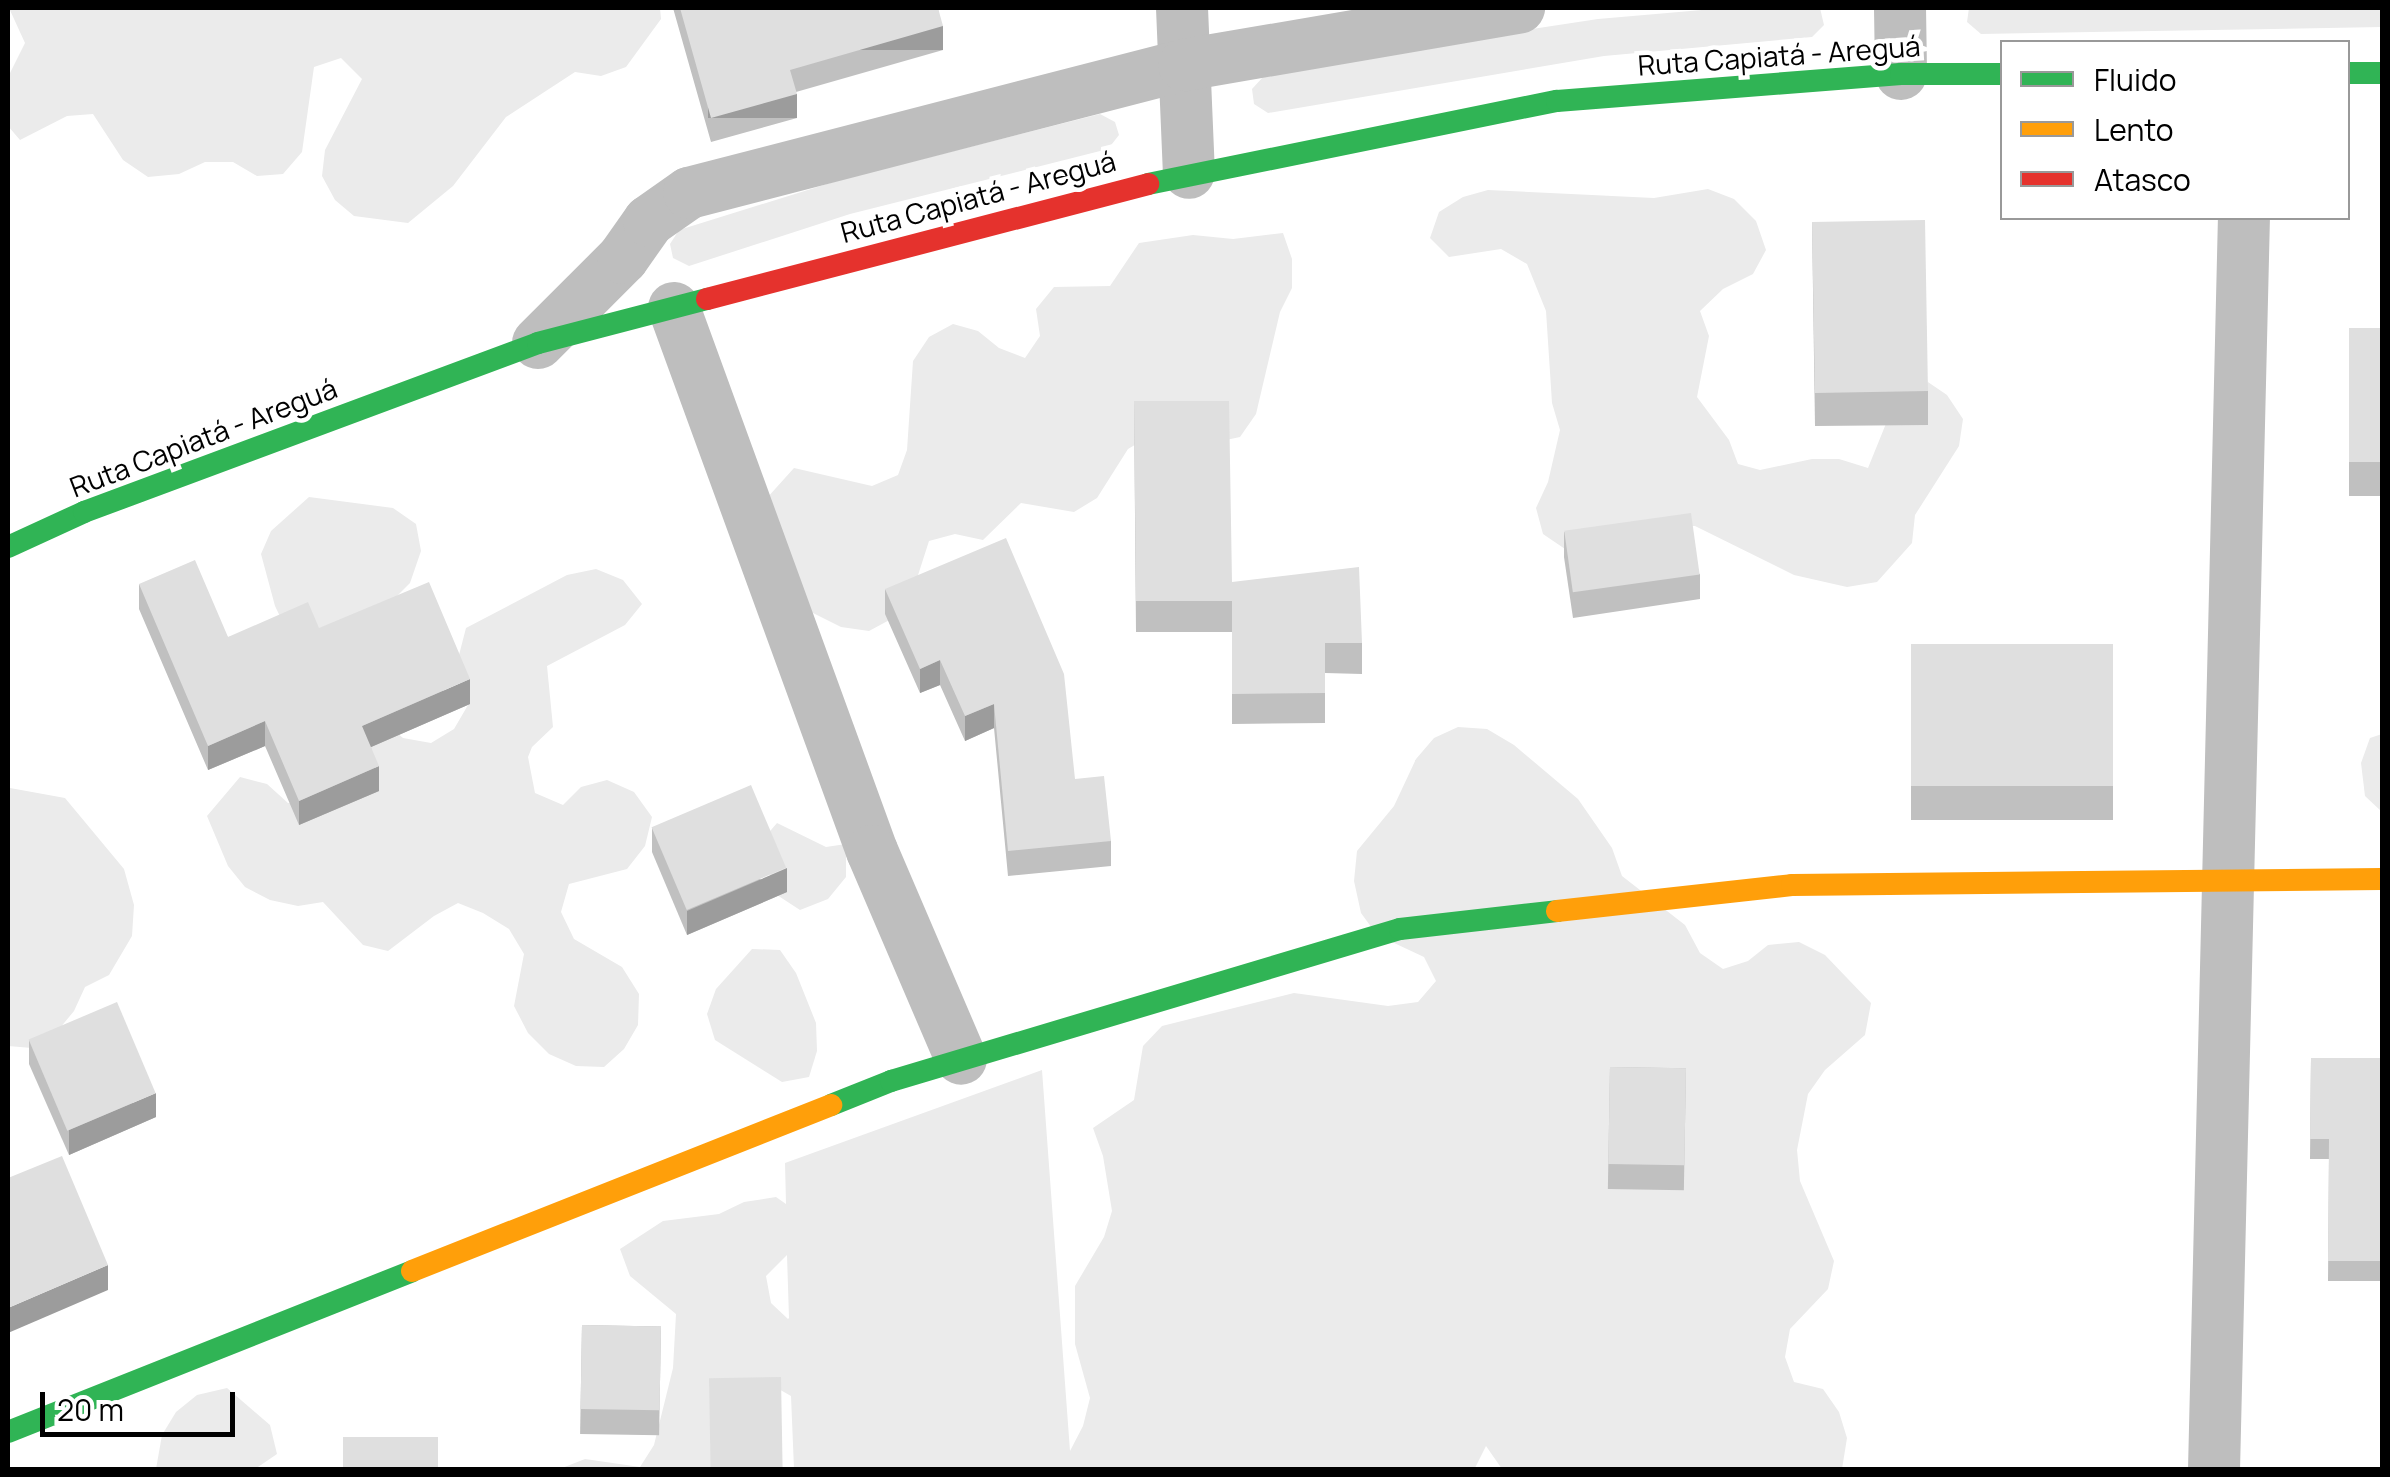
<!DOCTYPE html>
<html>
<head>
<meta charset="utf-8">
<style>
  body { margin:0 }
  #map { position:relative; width:2390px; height:1477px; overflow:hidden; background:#fff; font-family:Manrope,sans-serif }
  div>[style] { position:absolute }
  .green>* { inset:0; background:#ebebeb }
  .street>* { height:52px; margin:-26px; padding:0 26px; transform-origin:26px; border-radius:26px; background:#bebebe }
  .fast>* { height:22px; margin:-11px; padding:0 11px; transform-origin:11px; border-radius:11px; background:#30b455 }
  .slow>* { height:22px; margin:-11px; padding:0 11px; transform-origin:11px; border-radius:11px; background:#ff9f0a }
  .jam>* { height:22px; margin:-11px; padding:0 11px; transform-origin:11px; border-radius:11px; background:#e5322d }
  .wall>* { inset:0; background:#c0c0c0; transform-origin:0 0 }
  .shaded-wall>* { inset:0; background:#9c9c9c; transform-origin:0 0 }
  .building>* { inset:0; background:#dfdfdf; transform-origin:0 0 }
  span { translate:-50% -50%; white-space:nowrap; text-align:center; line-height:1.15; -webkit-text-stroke:9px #fff; paint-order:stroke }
  .street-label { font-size:28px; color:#000 }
  .frame { position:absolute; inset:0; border:10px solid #000; pointer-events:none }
  .legend { position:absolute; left:2000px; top:40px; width:350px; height:180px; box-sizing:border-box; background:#fff; border:2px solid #999; margin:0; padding:12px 18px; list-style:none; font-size:30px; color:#000 }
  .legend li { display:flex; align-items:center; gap:20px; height:50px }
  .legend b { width:50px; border:2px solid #999 }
  .scale { position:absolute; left:40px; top:1392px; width:195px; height:45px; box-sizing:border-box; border:5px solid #000; border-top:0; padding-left:12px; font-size:30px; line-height:35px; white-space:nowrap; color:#000; -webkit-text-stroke:8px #fff; paint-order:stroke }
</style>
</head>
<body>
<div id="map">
  <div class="green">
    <i style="clip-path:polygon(9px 8px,660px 8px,661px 19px,626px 67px,601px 76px,575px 72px,506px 117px,453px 186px,408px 223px,354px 216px,335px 200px,322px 176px,325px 150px,362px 79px,341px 58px,314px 67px,302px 152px,283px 174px,257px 176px,233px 162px,205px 162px,179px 174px,148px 177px,123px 160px,93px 114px,67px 116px,20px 140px,8px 126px,8px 77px,25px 43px)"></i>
    <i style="clip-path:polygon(1725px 8px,1820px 8px,1824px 25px,1812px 37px,1604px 56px,1268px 113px,1254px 104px,1252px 89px,1263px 77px,1421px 46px,1598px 19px)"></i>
    <i style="clip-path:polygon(1969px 8px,2382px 8px,2382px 27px,1981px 34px,1967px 22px)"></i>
    <i style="clip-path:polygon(1100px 114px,1115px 122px,1119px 135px,1108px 149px,850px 214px,689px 266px,673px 258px,670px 244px,679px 230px,843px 179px)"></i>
    <i style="clip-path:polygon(1708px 189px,1734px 199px,1756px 221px,1766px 250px,1753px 274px,1723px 289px,1700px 311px,1709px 336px,1697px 397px,1729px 440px,1738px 464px,1760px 470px,1812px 459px,1839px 459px,1868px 468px,1898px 394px,1922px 378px,1947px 395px,1963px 419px,1959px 446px,1915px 515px,1912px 543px,1877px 582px,1847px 587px,1794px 575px,1695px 526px,1641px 527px,1565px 549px,1543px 534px,1536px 508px,1548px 482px,1560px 430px,1552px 403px,1546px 311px,1527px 264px,1501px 249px,1449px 257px,1430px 238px,1439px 212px,1463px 197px,1488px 190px,1654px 198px)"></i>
    <i style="clip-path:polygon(1283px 233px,1292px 259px,1292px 288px,1280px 312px,1256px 414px,1240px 437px,1212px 443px,1155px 433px,1128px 449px,1097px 498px,1074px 512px,1021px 503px,983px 540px,955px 534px,929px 541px,911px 597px,895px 617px,869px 631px,841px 627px,791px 602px,758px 508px,794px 468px,872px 486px,898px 475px,907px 450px,913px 361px,929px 337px,953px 324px,978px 331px,999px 348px,1025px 358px,1040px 336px,1036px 309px,1054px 287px,1110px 286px,1139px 243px,1193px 235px,1233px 239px)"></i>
    <i style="clip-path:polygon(309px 497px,393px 508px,416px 524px,421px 551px,410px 583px,392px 601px,381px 719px,403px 738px,431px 743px,454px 729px,468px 705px,459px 680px,459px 655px,466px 628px,567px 575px,596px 569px,623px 580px,642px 604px,625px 625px,547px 666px,553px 727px,532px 747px,528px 757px,535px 793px,563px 805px,581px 787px,607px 780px,634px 792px,652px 817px,645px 846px,627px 869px,569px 884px,561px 912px,574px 939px,622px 967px,639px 994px,638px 1025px,624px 1049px,604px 1067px,576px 1066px,549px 1054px,528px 1033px,514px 1006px,524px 954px,509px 929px,483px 913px,458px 903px,434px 916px,388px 951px,363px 945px,323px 902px,298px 906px,270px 900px,245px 887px,228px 866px,207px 816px,240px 777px,267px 784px,288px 803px,316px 803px,298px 654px,275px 606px,261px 554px,271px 531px)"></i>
    <i style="clip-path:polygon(evenodd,1458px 727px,1487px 729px,1514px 745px,1578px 799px,1612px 848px,1622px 876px,1685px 925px,1700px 953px,1723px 969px,1748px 961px,1768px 945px,1799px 942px,1825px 955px,1871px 1003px,1865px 1035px,1825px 1070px,1808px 1094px,1797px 1150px,1800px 1181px,1834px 1261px,1828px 1289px,1790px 1329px,1785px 1357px,1794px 1382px,1823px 1389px,1839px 1412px,1847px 1438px,1842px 1469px,1502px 1469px,1486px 1446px,1474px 1470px,794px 1469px,791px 1396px,770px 1384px,710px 1469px,557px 1470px,585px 1459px,640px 1467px,654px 1445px,673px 1368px,676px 1314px,630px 1276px,620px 1249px,663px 1221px,719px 1214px,744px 1202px,776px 1197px,786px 1204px,785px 1163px,1042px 1070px,1070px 1451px,1083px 1426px,1090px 1398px,1075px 1344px,1075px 1286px,1104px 1237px,1112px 1211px,1103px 1156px,1093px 1128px,1134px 1100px,1143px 1046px,1162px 1026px,1294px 993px,1388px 1006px,1418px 1002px,1436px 981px,1424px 957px,1377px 935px,1361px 913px,1354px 881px,1357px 851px,1394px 806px,1416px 759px,1434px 738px,1458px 727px,787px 1255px,789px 1318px,788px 1319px,771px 1303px,766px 1276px,787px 1255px)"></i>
    <i style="clip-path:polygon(2382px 734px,2382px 812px,2365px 796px,2361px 763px,2370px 738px)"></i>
    <i style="clip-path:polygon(10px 788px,65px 798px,124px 869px,134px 905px,132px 936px,109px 975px,85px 987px,74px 1011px,55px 1034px,32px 1048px,8px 1046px)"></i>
    <i style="clip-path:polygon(777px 823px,826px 847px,846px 844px,846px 877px,828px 899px,800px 910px,777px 895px,759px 844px)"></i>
    <i style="clip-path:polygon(752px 949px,780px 950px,796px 973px,816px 1023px,817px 1051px,809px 1077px,782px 1082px,715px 1040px,707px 1014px,716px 989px)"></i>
    <i style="clip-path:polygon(227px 1388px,270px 1425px,277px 1454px,255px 1469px,156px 1469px,162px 1435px,176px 1412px,197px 1395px)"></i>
  </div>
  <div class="street">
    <i style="left:1182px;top:8px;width:165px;rotate:87.6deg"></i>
    <i style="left:1900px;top:8px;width:66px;rotate:89.1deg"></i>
    <i style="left:674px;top:308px;width:578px;rotate:69.97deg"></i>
    <i style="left:872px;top:851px;width:226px;rotate:66.8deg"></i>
    <i style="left:538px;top:343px;width:120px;rotate:-45deg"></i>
    <i style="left:623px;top:258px;width:45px;rotate:-54.9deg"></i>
    <i style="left:649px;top:221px;width:49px;rotate:-35deg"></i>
    <i style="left:689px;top:193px;width:511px;rotate:-14.5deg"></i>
    <i style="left:1184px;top:65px;width:340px;rotate:-9.7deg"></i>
    <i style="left:2214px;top:1470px;width:1252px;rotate:-88.63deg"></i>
  </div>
  <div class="fast">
    <i style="left:2348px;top:73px;width:34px"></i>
    <i style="left:1148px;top:184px;width:417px;rotate:-11.5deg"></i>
    <i style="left:1557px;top:101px;width:345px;rotate:-4.5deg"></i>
    <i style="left:1901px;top:74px;width:101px"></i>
    <i style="left:8px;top:547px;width:84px;rotate:-24.7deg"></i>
    <i style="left:84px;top:512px;width:484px;rotate:-20.4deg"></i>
    <i style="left:538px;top:343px;width:175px;rotate:-14.6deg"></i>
    <i style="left:831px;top:1105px;width:65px;rotate:-21.8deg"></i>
    <i style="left:891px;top:1081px;width:531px;rotate:-16.63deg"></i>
    <i style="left:1400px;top:929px;width:158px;rotate:-6.5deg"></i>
    <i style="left:8px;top:1432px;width:435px;rotate:-21.7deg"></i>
  </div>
  <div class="slow">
    <i style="left:1557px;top:911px;width:236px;rotate:-6.3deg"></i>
    <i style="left:1792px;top:885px;width:590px;rotate:-0.58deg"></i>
    <i style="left:412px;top:1271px;width:451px;rotate:-21.6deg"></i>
  </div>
  <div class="jam">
    <i style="left:707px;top:299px;width:456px;rotate:-14.6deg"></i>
  </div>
  <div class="wall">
    <i style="clip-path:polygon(673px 8px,938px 8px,943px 50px,796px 92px,797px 118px,711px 142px)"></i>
    <i style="clip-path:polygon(1812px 222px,1928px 391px,1928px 425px,1815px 426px)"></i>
    <i style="left:2349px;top:328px;width:33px;height:168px"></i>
    <i style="clip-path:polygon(1134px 401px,1232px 582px,1362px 643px,1362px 674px,1325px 673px,1325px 723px,1232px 724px,1232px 632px,1136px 632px)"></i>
    <i style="clip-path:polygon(1564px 532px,1700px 574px,1700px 599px,1573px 618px,1564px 557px)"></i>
    <i style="clip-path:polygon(139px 584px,228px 637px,319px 628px,470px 704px,371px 747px,379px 791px,299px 825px,265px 746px,208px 770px,139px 609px)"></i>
    <i style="clip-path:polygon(885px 589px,1075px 779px,1111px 841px,1111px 866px,1008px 876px,994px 728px,965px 741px,940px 685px,920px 693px,885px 614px)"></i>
    <i style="left:1911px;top:644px;width:202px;height:176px"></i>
    <i style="clip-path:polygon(652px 828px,787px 892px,687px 935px,652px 852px)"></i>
    <i style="clip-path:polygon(29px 1040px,156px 1117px,69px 1155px,29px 1064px)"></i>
    <i style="clip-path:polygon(2311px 1058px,2382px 1058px,2382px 1281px,2328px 1281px,2329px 1159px,2310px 1159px)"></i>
    <i style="left:1610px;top:1067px;width:76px;height:122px;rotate:1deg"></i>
    <i style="left:582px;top:1325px;width:79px;height:109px;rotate:1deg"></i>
  </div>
  <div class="shaded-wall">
    <i style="left:943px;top:26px;width:24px;height:159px;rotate:90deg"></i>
    <i style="left:797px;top:94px;width:24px;height:89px;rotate:90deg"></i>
    <i style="clip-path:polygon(940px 660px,940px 685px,920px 693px,920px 669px)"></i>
    <i style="clip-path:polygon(470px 679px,470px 704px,362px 751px,362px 726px)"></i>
    <i style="clip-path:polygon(994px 704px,994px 728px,965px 741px,965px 716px)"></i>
    <i style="clip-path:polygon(265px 721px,265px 746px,208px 770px,208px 746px)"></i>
    <i style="clip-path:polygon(379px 766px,379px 791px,299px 825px,299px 801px)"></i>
    <i style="clip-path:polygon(787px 868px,787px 892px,687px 935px,687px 911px)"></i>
    <i style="clip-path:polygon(156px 1093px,156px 1117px,69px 1155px,69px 1130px)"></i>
    <i style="clip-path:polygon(108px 1265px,108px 1290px,8px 1333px,8px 1308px)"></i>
  </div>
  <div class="building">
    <i style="clip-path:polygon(680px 8px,938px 8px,943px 26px,790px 70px,797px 94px,711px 118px)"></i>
    <i style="left:1925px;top:220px;width:171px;height:113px;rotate:89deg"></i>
    <i style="left:2349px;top:328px;width:33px;height:134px"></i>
    <i style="clip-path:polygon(1134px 401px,1229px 401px,1232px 582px,1359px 567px,1362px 643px,1325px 643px,1325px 693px,1232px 694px,1232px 601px,1136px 601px)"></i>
    <i style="left:1691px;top:513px;width:62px;height:128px;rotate:82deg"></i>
    <i style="clip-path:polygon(1006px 538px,1064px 674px,1075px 779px,1104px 776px,1111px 841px,1008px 851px,994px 704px,965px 716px,940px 660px,920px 669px,885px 589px)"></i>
    <i style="clip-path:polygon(195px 560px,228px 637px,308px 602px,319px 628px,429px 582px,470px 679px,362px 726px,379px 766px,299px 801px,265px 721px,208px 746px,139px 584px)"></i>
    <i style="left:1911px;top:644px;width:202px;height:142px"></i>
    <i style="left:751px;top:785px;width:90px;height:108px;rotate:67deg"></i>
    <i style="left:117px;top:1002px;width:99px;height:96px;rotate:67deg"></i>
    <i style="clip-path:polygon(2311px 1058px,2382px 1058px,2382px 1261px,2328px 1261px,2329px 1139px,2310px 1139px)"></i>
    <i style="left:1610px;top:1067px;width:76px;height:97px;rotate:1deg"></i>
    <i style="clip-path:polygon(62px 1156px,108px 1265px,8px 1308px,8px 1178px)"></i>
    <i style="left:582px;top:1325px;width:79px;height:84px;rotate:1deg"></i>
    <i style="left:781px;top:1377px;width:93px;height:72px;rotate:89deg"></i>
    <i style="left:343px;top:1437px;width:95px;height:33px"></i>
  </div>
  <div class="street-label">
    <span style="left:1779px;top:55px;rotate:-4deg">Ruta Capiatá - Areguá</span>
    <span style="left:978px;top:196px;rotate:-15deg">Ruta Capiatá - Areguá</span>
    <span style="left:203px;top:437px;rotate:-21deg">Ruta Capiatá - Areguá</span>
  </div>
  <div class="frame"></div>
  <ul class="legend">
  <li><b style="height:12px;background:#30b455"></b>Fluido</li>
  <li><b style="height:12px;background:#ff9f0a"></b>Lento</li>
  <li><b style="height:12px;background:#e5322d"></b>Atasco</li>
  </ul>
  <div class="scale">20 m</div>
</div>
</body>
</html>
